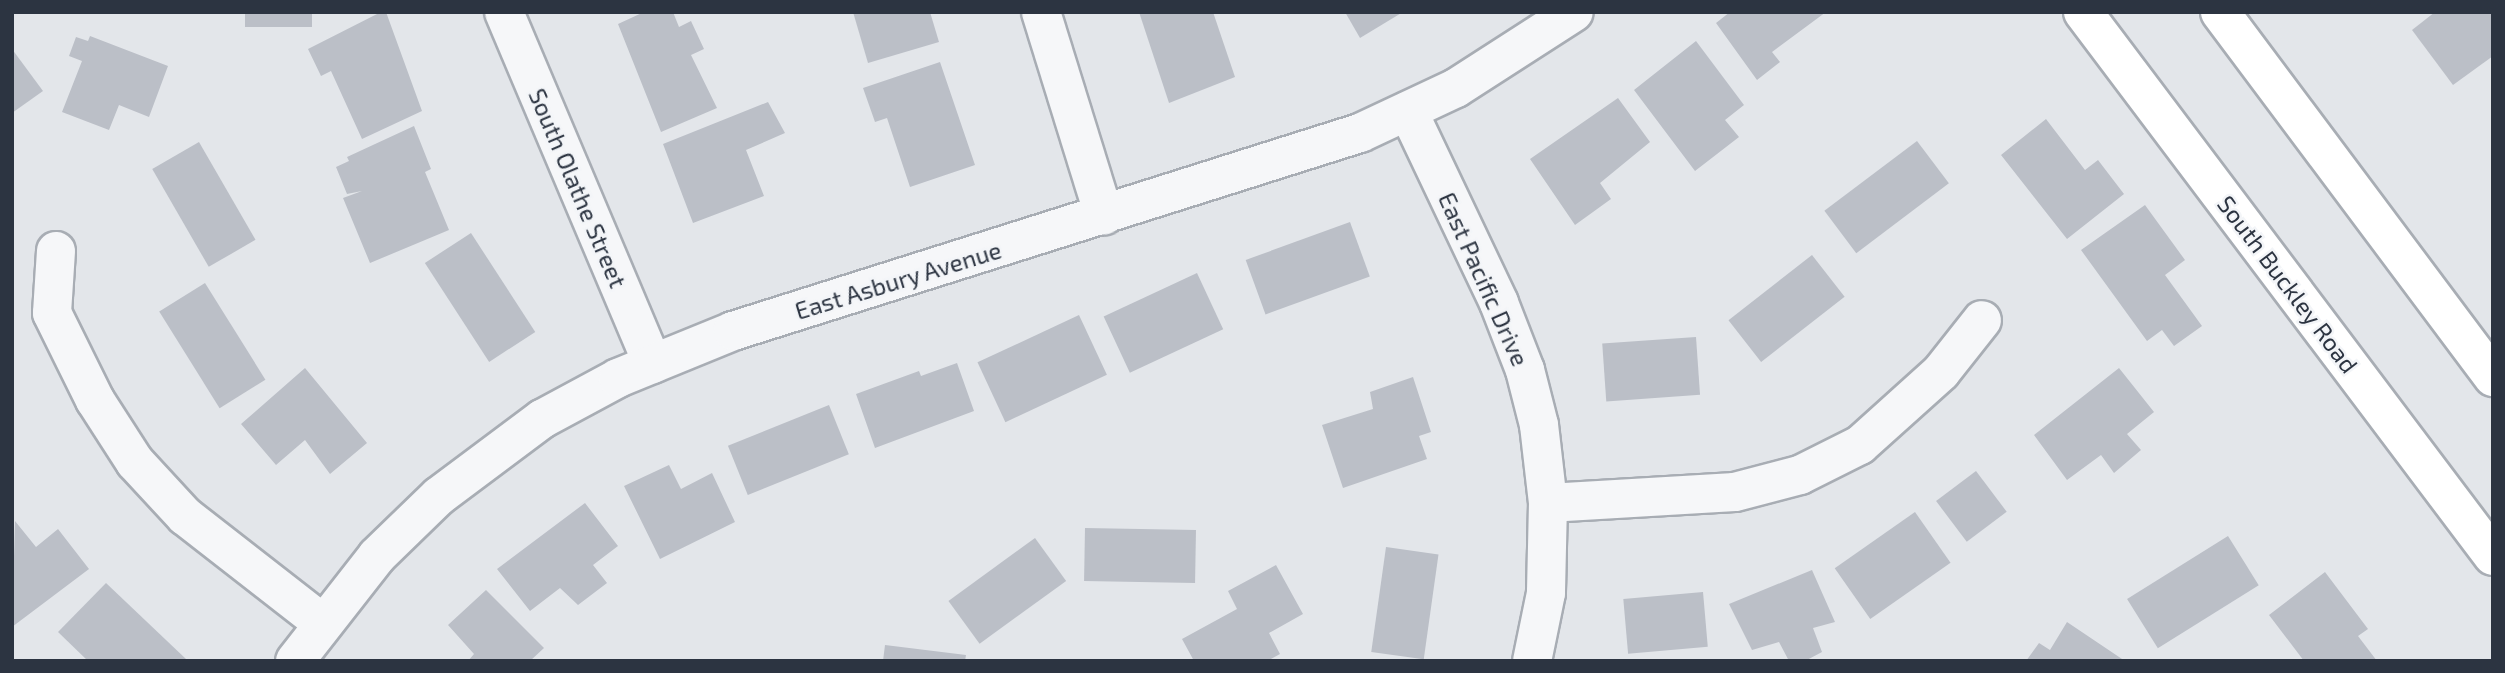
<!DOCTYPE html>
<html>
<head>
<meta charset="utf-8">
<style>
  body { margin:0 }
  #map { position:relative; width:2505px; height:673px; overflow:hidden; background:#e3e6ea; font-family:"Exo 2",sans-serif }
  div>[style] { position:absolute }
  .building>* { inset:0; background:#bbbfc7; transform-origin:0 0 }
  .roads { filter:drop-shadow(2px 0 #a8adb4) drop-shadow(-2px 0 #a8adb4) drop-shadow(0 2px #a8adb4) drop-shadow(0 -2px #a8adb4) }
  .minor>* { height:38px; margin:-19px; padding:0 19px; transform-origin:19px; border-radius:19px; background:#f6f7f9 }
  .major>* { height:38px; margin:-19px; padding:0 19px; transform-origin:19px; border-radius:19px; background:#fff }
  span { translate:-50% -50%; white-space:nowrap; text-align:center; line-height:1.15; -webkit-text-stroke:5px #f3f5f8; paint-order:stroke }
  .street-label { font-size:24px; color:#2c3441 }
  .frame { position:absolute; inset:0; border:14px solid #2c3441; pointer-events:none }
</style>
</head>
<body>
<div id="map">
  <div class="building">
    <i style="left:245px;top:12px;width:67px;height:15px"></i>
    <i style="clip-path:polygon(381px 12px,386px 12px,422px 111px,362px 139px,331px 71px,321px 76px,308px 49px)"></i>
    <i style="clip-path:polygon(644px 12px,673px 12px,679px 27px,691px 21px,704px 49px,691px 55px,717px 108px,661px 132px,618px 24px)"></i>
    <i style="clip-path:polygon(853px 12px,930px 12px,939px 42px,868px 63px)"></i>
    <i style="clip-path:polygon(1139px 12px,1213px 12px,1235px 77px,1169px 103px)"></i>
    <i style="clip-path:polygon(1345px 12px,1403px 12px,1360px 38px)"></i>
    <i style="clip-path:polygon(1730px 12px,1826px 12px,1772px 52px,1780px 62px,1757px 80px,1716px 23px)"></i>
    <i style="clip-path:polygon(2435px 12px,2493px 12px,2493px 56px,2453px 85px,2412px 30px)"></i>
    <i style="clip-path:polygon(90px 36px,168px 66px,149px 117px,119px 105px,109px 130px,62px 112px,82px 61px,69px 56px,76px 37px,88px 41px)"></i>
    <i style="clip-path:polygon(1696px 41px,1744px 105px,1725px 120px,1739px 137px,1695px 171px,1634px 90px)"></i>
    <i style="clip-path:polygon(12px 49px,43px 91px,12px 113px)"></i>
    <i style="clip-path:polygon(940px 62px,975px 165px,910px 187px,887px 118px,875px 122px,863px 88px)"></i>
    <i style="clip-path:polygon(1618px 98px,1650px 142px,1600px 183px,1611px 199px,1575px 225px,1530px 159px)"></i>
    <i style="clip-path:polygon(768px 102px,785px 133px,746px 150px,764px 196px,693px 223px,663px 144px)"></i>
    <i style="clip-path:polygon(2046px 119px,2085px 170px,2098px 160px,2124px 194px,2067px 239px,2001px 155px)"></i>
    <i style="clip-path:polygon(414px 126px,431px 169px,425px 172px,449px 230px,370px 263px,343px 198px,362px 191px,347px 194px,336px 167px,349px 161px,347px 157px)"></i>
    <i style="left:1917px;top:141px;width:53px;height:116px;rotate:53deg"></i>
    <i style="left:199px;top:142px;width:113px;height:54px;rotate:60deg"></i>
    <i style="clip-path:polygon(2145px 205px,2185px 260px,2165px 275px,2202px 326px,2174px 346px,2162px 330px,2147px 341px,2081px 250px)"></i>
    <i style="left:1350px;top:222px;width:58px;height:111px;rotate:70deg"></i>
    <i style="left:471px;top:233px;width:118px;height:55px;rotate:57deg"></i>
    <i style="left:1812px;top:255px;width:53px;height:106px;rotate:52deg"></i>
    <i style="left:1197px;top:273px;width:62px;height:103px;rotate:65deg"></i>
    <i style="left:205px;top:283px;width:114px;height:54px;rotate:58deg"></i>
    <i style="left:1079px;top:315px;width:66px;height:112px;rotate:65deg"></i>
    <i style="left:1696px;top:337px;width:58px;height:94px;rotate:86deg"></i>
    <i style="clip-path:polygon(957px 363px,974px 411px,875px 448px,856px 394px,919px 371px,921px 376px)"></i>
    <i style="clip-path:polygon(305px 368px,367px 443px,330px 474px,305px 440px,276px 465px,241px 424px)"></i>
    <i style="clip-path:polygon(2119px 368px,2154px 412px,2127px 434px,2141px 450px,2114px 473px,2101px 455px,2067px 480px,2034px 435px)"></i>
    <i style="clip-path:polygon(1413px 377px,1431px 432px,1419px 436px,1427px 459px,1343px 488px,1322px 425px,1373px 409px,1370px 392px)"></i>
    <i style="left:829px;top:405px;width:53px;height:109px;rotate:68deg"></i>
    <i style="clip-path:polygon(669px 465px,681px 489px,712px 473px,735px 522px,660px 559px,624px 486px)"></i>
    <i style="left:1976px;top:471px;width:51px;height:50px;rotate:53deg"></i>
    <i style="clip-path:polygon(585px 503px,618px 546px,593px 565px,607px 583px,578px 605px,560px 588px,530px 611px,497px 569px)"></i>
    <i style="left:1915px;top:512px;width:62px;height:98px;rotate:55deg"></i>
    <i style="clip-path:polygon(15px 521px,36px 547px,58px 529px,89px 569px,12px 627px)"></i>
    <i style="left:1085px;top:528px;width:111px;height:53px;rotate:1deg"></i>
    <i style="left:2228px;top:536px;width:58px;height:119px;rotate:58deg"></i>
    <i style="left:1035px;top:538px;width:53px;height:107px;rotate:54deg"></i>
    <i style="left:1386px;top:547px;width:53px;height:106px;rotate:8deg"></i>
    <i style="clip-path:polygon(1276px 565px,1303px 614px,1269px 633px,1280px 654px,1267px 661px,1194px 661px,1182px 639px,1237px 609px,1228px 591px)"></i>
    <i style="clip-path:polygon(1812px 570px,1835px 622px,1813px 628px,1822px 652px,1805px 661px,1789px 661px,1779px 642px,1752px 650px,1729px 604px)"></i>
    <i style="clip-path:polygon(2325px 572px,2368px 629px,2358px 636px,2377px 661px,2304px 661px,2269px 615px)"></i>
    <i style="clip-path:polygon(106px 583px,186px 659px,88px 661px,58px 632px)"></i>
    <i style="clip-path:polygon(486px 590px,544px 648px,530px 661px,468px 661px,474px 654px,448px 625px)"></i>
    <i style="left:1703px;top:592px;width:55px;height:80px;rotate:85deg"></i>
    <i style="clip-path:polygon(2067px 622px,2125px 661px,2026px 661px,2039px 643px,2050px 650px)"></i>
    <i style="clip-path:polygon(885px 645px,966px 655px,965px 661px,883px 661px)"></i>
  </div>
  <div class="roads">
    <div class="minor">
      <i style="left:504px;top:12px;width:382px;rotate:67.1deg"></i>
      <i style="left:1041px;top:12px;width:213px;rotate:72.8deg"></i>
      <i style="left:1408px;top:111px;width:212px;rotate:64.6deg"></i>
      <i style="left:1499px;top:303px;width:72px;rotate:68.8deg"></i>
      <i style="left:1525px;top:370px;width:57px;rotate:75.7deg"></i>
      <i style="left:1539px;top:425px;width:79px;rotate:83.4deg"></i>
      <i style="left:1548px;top:503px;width:90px;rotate:91.3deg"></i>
      <i style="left:1546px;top:593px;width:69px;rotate:101.6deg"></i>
      <i style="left:56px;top:251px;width:62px;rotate:93.7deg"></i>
      <i style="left:52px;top:313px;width:97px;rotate:63.7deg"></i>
      <i style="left:95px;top:400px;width:74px;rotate:57.2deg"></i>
      <i style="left:135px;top:462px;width:74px;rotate:47.2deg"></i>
      <i style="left:185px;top:516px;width:172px;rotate:37.9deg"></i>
      <i style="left:1548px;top:503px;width:187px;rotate:-3.4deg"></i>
      <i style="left:1735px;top:492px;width:67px;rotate:-14.7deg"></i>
      <i style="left:1800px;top:475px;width:67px;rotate:-26.6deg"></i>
      <i style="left:1860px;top:445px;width:109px;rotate:-42deg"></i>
      <i style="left:1941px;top:372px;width:66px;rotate:-51.7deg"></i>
      <i style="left:295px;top:661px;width:133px;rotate:-52deg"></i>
      <i style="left:377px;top:556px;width:86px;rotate:-44.1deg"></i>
      <i style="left:439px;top:496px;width:129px;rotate:-36.8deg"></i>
      <i style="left:542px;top:419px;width:86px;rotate:-28.3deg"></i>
      <i style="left:618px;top:378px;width:124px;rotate:-22.2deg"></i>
      <i style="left:733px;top:331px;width:658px;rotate:-17.53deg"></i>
      <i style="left:1360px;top:133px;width:106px;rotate:-25.1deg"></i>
      <i style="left:1456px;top:88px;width:140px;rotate:-32.8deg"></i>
    </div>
    <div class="major">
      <i style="left:2083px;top:12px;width:681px;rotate:53deg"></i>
      <i style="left:2220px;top:12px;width:456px;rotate:53.2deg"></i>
    </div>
  </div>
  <div class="street-label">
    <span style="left:578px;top:188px;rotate:67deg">South Olathe Street</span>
    <span style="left:1484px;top:279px;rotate:66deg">East Pacific Drive</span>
    <span style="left:898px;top:280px;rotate:-17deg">East Asbury Avenue</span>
    <span style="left:2288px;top:284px;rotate:53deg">South Buckley Road</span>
  </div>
  <div class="frame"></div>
</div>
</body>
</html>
